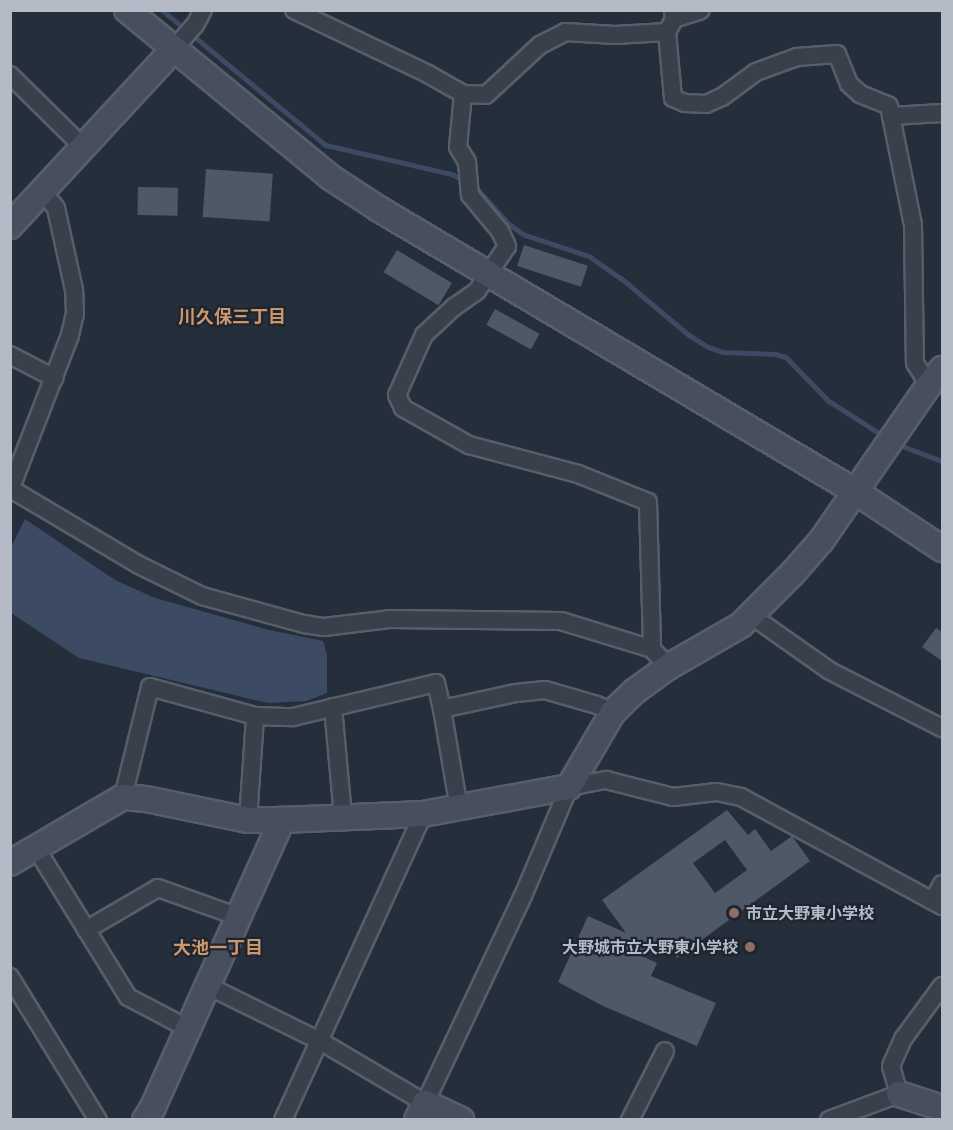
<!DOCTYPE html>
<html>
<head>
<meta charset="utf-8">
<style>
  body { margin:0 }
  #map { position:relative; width:953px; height:1130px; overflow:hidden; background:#252e3b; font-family:"PT Sans","Noto Sans JP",sans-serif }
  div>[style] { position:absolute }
  .water>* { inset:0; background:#3c4b63 }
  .stream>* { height:4.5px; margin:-2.25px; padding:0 2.25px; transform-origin:2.25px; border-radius:2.25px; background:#3c4b63 }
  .building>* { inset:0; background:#4e5867; transform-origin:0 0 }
  .roads { filter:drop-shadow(2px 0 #575e69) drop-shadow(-2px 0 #575e69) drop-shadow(0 2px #575e69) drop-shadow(0 -2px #575e69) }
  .street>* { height:16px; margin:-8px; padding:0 8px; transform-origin:8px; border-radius:8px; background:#39404c }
  .secondary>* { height:24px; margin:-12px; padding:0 12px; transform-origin:12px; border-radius:12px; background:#474f5e }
  .dots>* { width:16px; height:16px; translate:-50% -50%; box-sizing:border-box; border:3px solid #1e2530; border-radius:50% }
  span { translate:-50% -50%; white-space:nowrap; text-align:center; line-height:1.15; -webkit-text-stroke:4.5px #1e2530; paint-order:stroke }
  .poi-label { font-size:16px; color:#b4bbc7; font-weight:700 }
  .left { translate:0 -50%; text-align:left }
  .right { translate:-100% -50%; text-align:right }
  .neighbourhood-label { font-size:18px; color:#cd9769; font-weight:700 }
  .frame { position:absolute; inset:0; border:12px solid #b4bbc7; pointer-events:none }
</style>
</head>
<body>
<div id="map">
  <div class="water">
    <i style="clip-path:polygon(25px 519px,115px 580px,155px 598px,269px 630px,323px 641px,327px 654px,327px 693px,306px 701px,268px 703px,79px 658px,11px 613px,11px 547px)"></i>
  </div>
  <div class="stream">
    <i style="left:162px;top:10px;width:212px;rotate:39.5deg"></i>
    <i style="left:326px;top:145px;width:129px;rotate:13deg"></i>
    <i style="left:452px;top:174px;width:15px;rotate:28deg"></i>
    <i style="left:475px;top:186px;width:51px;rotate:48.2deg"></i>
    <i style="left:509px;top:224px;width:19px;rotate:35deg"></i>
    <i style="left:525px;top:235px;width:67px;rotate:18.2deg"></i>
    <i style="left:589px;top:256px;width:39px;rotate:35deg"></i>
    <i style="left:621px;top:278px;width:89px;rotate:40deg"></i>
    <i style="left:689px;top:335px;width:22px;rotate:32deg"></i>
    <i style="left:708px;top:347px;width:16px;rotate:18deg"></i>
    <i style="left:723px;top:352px;width:52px;rotate:2.2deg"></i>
    <i style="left:775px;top:354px;width:11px;rotate:15deg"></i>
    <i style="left:786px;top:357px;width:62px;rotate:45.7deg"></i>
    <i style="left:829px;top:401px;width:67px;rotate:32.7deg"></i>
    <i style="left:897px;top:444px;width:48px;rotate:20.7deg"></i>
  </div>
  <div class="building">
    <i style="left:206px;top:169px;width:67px;height:48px;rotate:4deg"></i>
    <i style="left:138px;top:187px;width:40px;height:28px;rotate:1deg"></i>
    <i style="left:524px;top:245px;width:67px;height:22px;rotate:18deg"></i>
    <i style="left:397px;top:250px;width:64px;height:26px;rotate:31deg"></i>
    <i style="left:495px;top:309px;width:51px;height:18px;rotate:29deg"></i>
    <i style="clip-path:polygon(936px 628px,942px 632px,942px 661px,922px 647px)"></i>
    <i style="clip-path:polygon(evenodd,727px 810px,748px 835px,755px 829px,771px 851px,792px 836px,810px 861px,677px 958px,662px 937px,638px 954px,657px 963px,651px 976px,716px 1003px,697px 1046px,603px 1006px,558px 982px,588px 916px,626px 933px,602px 900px,727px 810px,725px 840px,747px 870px,715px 893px,693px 863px,725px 840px)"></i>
  </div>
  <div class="roads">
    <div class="street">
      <i style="left:294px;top:10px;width:148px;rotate:25.5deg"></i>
      <i style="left:428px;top:74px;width:40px;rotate:29.7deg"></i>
      <i style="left:463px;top:94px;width:23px;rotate:2deg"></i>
      <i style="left:486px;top:95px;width:74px;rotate:-42.8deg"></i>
      <i style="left:540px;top:45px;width:28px;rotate:-27deg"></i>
      <i style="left:565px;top:32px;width:50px;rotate:3.4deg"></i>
      <i style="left:615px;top:35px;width:52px;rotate:-3.3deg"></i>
      <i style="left:673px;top:10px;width:9px;rotate:84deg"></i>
      <i style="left:674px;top:19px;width:15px;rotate:118deg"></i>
      <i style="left:667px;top:32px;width:66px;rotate:84.8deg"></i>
      <i style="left:673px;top:98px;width:13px;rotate:23deg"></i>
      <i style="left:685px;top:103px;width:21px;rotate:3deg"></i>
      <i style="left:706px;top:104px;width:17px;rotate:-24deg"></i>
      <i style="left:722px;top:97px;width:42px;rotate:-36.3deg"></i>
      <i style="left:756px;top:72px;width:44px;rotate:-20.1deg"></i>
      <i style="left:797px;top:57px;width:40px;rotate:-4.3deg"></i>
      <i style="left:837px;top:54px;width:32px;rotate:68deg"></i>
      <i style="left:849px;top:84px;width:15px;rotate:42deg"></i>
      <i style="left:860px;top:94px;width:31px;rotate:22deg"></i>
      <i style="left:889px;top:106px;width:10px;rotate:79deg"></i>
      <i style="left:891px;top:116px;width:51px;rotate:-3.4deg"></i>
      <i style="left:674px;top:19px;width:28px;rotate:-18deg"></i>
      <i style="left:173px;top:50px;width:33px;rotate:-49deg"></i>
      <i style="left:195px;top:25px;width:17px;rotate:-62deg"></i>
      <i style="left:10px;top:75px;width:101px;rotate:44.6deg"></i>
      <i style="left:463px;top:94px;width:53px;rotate:95.4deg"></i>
      <i style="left:458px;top:147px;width:17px;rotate:59deg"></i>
      <i style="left:467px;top:162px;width:33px;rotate:85deg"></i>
      <i style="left:470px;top:195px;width:47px;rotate:50.2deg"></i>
      <i style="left:500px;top:231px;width:17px;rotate:65deg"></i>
      <i style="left:507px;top:246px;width:54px;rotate:123.7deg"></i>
      <i style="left:477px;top:291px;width:28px;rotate:145deg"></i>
      <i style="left:454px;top:307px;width:41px;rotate:137deg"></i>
      <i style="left:424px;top:335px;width:66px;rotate:114.2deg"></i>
      <i style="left:397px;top:395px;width:14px;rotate:65deg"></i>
      <i style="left:403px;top:408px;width:76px;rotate:29.3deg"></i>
      <i style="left:469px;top:445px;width:113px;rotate:14.9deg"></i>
      <i style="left:578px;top:474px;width:75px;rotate:21.8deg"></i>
      <i style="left:648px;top:502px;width:147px;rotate:88.4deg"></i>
      <i style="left:891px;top:116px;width:111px;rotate:78.6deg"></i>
      <i style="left:913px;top:225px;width:138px;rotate:89.2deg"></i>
      <i style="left:915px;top:363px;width:26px;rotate:58deg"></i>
      <i style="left:10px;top:355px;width:50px;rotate:27.6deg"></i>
      <i style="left:11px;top:489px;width:149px;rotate:30.7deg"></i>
      <i style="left:139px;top:565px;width:70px;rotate:26.2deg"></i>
      <i style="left:202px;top:596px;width:106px;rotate:15.4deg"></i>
      <i style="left:304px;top:624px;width:20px;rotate:9deg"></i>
      <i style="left:324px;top:627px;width:66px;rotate:-6.9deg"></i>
      <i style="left:390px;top:619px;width:171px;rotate:0.7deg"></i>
      <i style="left:561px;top:621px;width:95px;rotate:17.1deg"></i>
      <i style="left:652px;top:649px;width:24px;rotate:48deg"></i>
      <i style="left:10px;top:490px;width:166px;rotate:-68.8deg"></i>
      <i style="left:70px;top:335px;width:22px;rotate:-77deg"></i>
      <i style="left:75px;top:314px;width:24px;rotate:-92deg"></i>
      <i style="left:74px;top:290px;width:84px;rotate:-102.4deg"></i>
      <i style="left:56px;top:208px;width:21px;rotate:-129deg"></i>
      <i style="left:752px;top:616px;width:95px;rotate:35.2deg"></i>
      <i style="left:830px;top:671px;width:126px;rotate:27deg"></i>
      <i style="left:333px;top:707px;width:110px;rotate:84.8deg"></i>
      <i style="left:442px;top:709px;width:100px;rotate:80.3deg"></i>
      <i style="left:123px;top:797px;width:113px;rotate:-76.2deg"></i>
      <i style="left:150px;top:687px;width:109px;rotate:15.4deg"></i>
      <i style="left:255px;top:716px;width:38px;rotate:2deg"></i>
      <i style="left:293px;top:717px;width:147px;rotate:-13.4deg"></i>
      <i style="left:436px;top:683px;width:27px;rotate:77deg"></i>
      <i style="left:442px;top:709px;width:76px;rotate:-12.2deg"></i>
      <i style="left:516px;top:693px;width:29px;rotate:-6deg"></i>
      <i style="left:545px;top:690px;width:54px;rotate:16.1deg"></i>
      <i style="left:597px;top:705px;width:17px;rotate:24deg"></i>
      <i style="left:248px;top:820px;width:104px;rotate:-86.1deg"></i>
      <i style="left:36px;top:848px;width:175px;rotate:58.3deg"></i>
      <i style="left:128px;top:997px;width:67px;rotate:27.7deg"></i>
      <i style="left:933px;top:901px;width:19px;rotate:-62deg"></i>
      <i style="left:86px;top:930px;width:83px;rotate:-30.3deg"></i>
      <i style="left:158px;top:888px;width:86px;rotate:19.7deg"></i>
      <i style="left:10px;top:977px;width:168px;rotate:58.4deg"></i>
      <i style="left:208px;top:986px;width:125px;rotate:26.2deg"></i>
      <i style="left:320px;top:1041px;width:122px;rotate:30.6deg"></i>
      <i style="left:425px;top:1103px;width:229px;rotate:-64.7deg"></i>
      <i style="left:523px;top:896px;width:118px;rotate:-67.1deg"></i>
      <i style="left:569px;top:787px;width:38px;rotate:-11deg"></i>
      <i style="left:606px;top:780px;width:69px;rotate:14.2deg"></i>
      <i style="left:673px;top:797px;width:44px;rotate:-6.5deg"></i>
      <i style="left:717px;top:792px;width:25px;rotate:12deg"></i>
      <i style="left:741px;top:797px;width:229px;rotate:28.5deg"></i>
      <i style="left:283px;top:1120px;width:337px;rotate:-65.4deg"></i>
      <i style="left:630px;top:1120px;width:77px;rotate:-63.1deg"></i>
      <i style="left:829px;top:1120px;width:75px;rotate:-20.4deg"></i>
      <i style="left:899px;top:1094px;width:29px;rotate:-106deg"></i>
      <i style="left:891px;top:1066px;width:30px;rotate:-66deg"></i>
      <i style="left:903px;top:1039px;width:66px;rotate:-53.7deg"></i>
    </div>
    <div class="secondary">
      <i style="left:127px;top:10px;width:263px;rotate:39.4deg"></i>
      <i style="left:330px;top:177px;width:59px;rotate:33.1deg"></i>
      <i style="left:379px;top:209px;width:555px;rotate:30.68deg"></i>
      <i style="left:856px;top:492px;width:103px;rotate:33.5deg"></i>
      <i style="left:10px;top:226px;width:240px;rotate:-47.2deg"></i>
      <i style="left:10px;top:863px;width:131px;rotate:-30.3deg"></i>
      <i style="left:123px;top:797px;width:23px;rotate:5deg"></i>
      <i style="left:146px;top:799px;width:104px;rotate:11.6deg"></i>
      <i style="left:248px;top:820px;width:34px"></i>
      <i style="left:282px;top:820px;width:141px;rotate:-2.4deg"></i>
      <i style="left:423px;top:814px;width:148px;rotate:-10.5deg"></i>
      <i style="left:569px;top:787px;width:87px;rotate:-59.6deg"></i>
      <i style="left:613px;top:712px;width:30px;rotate:-44deg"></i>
      <i style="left:635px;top:691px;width:41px;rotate:-36deg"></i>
      <i style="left:668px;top:667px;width:84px;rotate:-29.9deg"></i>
      <i style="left:741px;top:625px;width:72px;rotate:-45deg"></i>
      <i style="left:792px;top:574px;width:44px;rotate:-48.7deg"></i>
      <i style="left:821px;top:541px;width:190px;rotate:-55.3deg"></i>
      <i style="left:929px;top:385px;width:21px;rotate:-51deg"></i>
      <i style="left:899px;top:1094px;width:45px;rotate:18deg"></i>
      <i style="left:145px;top:1120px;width:15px;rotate:-58deg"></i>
      <i style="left:153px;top:1107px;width:315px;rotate:-65.8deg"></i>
      <i style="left:417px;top:1120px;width:19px;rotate:-65deg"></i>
      <i style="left:425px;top:1103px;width:40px;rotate:25deg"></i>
    </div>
  </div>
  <div class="dots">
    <i style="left:734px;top:913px;background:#8d6e63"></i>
    <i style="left:750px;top:947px;background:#8d6e63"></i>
  </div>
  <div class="poi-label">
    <span class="left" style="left:746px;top:913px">市立大野東小学校</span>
    <span class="right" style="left:738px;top:947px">大野城市立大野東小学校</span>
  </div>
  <div class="neighbourhood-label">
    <span style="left:232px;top:317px">川久保三丁目</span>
    <span style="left:218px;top:948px">大池一丁目</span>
  </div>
  <div class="frame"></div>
</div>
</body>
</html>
